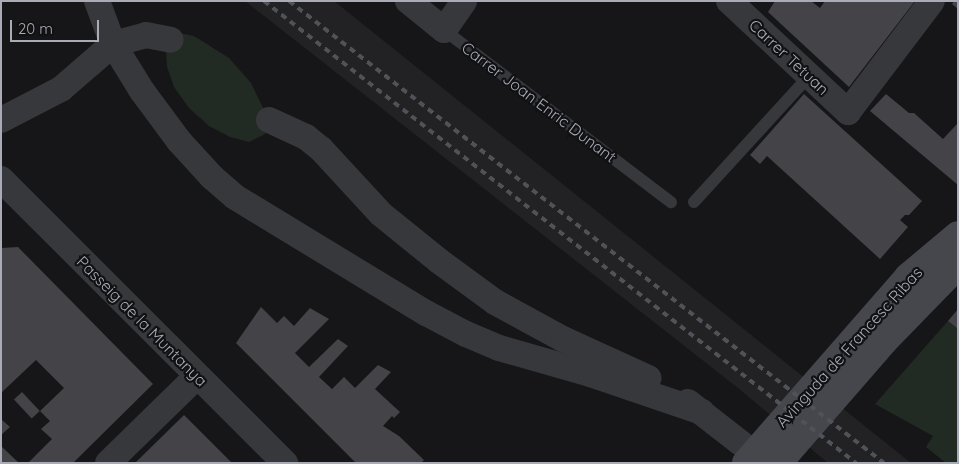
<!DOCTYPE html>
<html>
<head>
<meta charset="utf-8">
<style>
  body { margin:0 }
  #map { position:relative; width:959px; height:464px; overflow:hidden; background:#161618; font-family:Quicksand,sans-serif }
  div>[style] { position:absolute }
  .built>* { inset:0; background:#222225 }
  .green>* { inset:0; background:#222a24 }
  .building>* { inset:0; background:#434348; transform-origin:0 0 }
  .lane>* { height:12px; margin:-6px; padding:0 6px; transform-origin:6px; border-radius:6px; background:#37383c }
  .street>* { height:26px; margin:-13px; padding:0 13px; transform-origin:13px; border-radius:13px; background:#37383c }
  .secondary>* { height:28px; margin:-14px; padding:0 14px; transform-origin:14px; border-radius:14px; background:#46474c }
  .rail>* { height:4px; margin-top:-2px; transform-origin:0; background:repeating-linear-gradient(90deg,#515257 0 6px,transparent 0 11px) }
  span { translate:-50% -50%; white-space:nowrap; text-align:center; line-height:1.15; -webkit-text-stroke:4.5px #111113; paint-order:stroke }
  .street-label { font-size:16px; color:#a9acb7 }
  .frame { position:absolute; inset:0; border:2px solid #a9acb7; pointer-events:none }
  .scale { position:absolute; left:10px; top:20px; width:89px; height:22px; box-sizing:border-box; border:2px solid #a9acb7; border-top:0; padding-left:6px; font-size:15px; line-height:18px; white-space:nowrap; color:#a9acb7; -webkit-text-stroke:4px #111113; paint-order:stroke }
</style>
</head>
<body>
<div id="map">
  <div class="built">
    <i style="clip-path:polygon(245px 1px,334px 1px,911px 463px,828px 463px,738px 388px)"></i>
  </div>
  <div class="green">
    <i style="clip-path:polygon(175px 32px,194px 36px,229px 58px,251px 83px,269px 120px,265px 134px,249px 142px,230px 137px,209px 126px,189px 108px,174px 87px,167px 67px,166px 50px)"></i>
    <i style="clip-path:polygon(948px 321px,958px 329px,958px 463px,946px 463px,926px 447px,933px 436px,875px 404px)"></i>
  </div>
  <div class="building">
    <i style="clip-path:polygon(775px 1px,811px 1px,820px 8px,825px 1px,915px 1px,849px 87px,768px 12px)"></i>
    <i style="clip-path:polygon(954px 1px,958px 1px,958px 9px,952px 4px)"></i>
    <i style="clip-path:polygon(804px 94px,922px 201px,909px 215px,905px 215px,900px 220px,908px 227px,880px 259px,767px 156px,760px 164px,750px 155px)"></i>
    <i style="clip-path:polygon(886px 94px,909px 113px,914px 113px,943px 139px,958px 123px,958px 185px,870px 111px)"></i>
    <i style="clip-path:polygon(18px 247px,153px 384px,73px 463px,28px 463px,52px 439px,41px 429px,50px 421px,40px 411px,64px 388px,36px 360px,1px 393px,1px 248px)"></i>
    <i style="clip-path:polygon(261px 307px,277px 323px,284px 316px,294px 326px,310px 308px,329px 319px,295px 353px,309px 367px,338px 339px,348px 346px,319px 377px,332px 389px,344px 377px,355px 388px,378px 365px,391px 372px,375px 389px,400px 412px,394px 418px,392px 416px,383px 426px,399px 436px,424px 460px,421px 463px,356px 463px,236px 343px)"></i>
    <i style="clip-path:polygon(958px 309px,958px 329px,948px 321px)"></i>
    <i style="left:22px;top:392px;width:26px;height:11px;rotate:47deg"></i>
    <i style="clip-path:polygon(184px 415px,232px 463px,135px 463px)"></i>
    <i style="clip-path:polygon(1px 419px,10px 427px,1px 435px)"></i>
    <i style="clip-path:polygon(1px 446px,19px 463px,1px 463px)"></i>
  </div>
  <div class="lane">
    <i style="left:444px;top:30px;width:285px;rotate:37.2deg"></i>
    <i style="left:694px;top:202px;width:171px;rotate:-47.6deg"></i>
  </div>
  <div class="street">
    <i style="left:97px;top:1px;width:46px;rotate:69.6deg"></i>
    <i style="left:113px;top:44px;width:55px;rotate:58.3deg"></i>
    <i style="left:142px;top:91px;width:62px;rotate:53.5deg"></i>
    <i style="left:179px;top:141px;width:49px;rotate:47.5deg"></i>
    <i style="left:212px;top:177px;width:30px;rotate:41deg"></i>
    <i style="left:235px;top:197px;width:223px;rotate:31.3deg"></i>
    <i style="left:426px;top:313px;width:45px;rotate:27.7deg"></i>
    <i style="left:466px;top:334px;width:36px;rotate:23deg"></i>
    <i style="left:499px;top:348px;width:95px;rotate:15.9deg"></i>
    <i style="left:590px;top:374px;width:118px;rotate:18.7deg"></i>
    <i style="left:408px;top:1px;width:46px;rotate:38.9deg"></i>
    <i style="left:444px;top:30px;width:35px;rotate:-55deg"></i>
    <i style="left:729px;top:1px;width:163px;rotate:43deg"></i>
    <i style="left:848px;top:112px;width:139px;rotate:-52.9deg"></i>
    <i style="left:1px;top:120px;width:68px;rotate:-27.3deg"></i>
    <i style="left:61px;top:89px;width:69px;rotate:-40.9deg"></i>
    <i style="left:113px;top:44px;width:34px;rotate:-15deg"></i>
    <i style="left:146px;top:35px;width:25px;rotate:11deg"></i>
    <i style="left:269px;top:120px;width:41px;rotate:24.7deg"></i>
    <i style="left:306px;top:137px;width:19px;rotate:39deg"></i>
    <i style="left:321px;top:149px;width:88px;rotate:47.3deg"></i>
    <i style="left:381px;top:214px;width:75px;rotate:39deg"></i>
    <i style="left:439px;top:261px;width:69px;rotate:36.2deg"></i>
    <i style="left:495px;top:302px;width:77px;rotate:28.6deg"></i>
    <i style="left:563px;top:339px;width:94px;rotate:24.6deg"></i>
    <i style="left:1px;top:179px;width:402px;rotate:45deg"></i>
    <i style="left:688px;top:402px;width:68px;rotate:37.9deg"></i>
    <i style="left:108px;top:463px;width:124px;rotate:-44.3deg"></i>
  </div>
  <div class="secondary">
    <i style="left:746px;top:463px;width:247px;rotate:-48.9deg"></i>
    <i style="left:908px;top:277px;width:65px;rotate:-40deg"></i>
    <i style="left:778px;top:463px;width:162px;rotate:-49deg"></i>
    <i style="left:884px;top:341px;width:106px;rotate:-45.8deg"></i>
  </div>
  <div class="rail">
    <i style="left:264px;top:1px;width:751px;rotate:37.97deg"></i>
    <i style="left:289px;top:1px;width:753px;rotate:37.83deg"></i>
  </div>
  <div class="street-label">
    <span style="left:789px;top:57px;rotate:43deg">Carrer Tetuan</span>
    <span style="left:539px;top:102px;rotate:37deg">Carrer Joan Enric Dunant</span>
    <span style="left:142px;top:321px;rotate:45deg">Passeig de la Muntanya</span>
    <span style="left:849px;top:347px;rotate:-48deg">Avinguda de Francesc Ribas</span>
  </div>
  <div class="frame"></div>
  <div class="scale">20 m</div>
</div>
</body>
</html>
